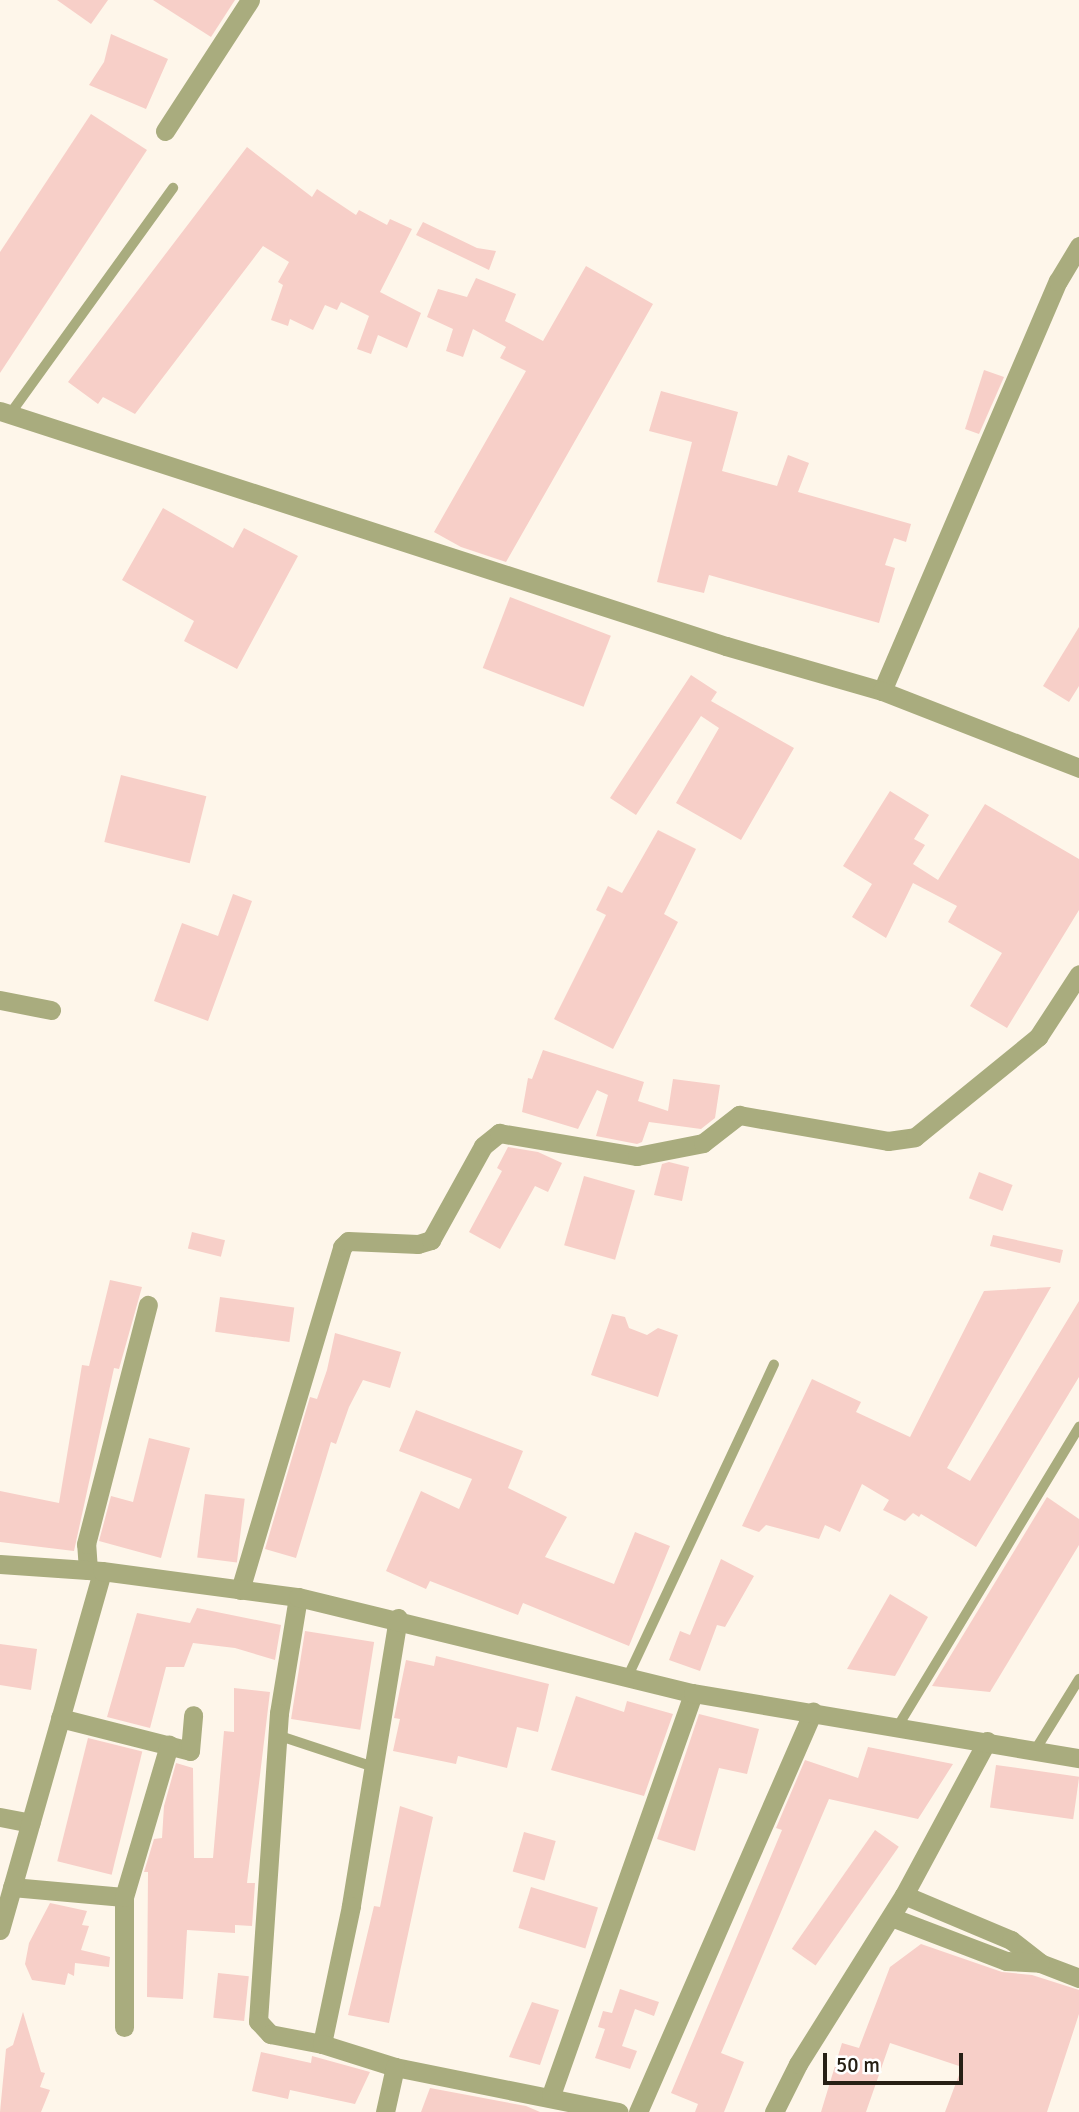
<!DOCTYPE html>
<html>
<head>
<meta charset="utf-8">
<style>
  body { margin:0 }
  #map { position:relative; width:1079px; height:2112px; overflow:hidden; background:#fef6ea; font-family:Signika,sans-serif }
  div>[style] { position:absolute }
  .building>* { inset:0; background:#f7cfc8; transform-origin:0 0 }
  .service>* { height:10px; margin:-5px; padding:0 5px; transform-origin:5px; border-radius:5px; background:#a9ac7e }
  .minor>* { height:19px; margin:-9.5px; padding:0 9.5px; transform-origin:9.5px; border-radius:9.5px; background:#a9ac7e }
  .tertiary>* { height:19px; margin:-9.5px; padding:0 9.5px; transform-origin:9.5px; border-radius:9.5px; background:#a9ac7e }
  span { translate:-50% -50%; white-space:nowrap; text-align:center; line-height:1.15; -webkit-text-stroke:5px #fff; paint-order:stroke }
  .scale { position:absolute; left:823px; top:2053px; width:140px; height:32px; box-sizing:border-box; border:4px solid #272015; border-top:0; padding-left:9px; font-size:21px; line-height:24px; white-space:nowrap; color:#272015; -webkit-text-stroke:5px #fff; paint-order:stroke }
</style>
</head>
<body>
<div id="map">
  <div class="building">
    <i style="clip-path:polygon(57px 0,108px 0,91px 24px)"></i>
    <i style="clip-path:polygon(153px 0,235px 0,211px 37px)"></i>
    <i style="clip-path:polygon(111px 34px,168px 59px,146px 109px,89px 85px,104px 62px)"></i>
    <i style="clip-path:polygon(91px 114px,147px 150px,0 373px,0 252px)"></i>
    <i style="clip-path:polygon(247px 147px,312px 197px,317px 189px,356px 215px,359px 210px,387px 225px,390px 219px,412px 229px,380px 292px,421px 313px,407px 348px,378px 335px,371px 354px,357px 349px,369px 316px,341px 302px,337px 310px,325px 305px,313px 330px,290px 319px,288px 326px,271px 320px,283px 285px,278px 282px,289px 262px,263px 246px,135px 414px,103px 397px,98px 404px,68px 382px)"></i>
    <i style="clip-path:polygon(423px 222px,477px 248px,496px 251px,489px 270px,416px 235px)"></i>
    <i style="clip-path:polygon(586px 266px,653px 304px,506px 562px,461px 547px,434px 532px,526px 371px,500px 358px,506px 347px,473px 329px,463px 357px,446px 351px,453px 329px,427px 317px,438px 289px,467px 297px,476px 278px,516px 294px,505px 321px,543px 341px)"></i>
    <i style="clip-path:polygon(984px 370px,1004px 377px,979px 434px,965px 429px)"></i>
    <i style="clip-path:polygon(661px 391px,738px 412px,722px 471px,777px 486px,788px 455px,809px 463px,798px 492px,911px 524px,906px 542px,894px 538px,885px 565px,895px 568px,879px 623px,709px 575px,704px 593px,657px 582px,692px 442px,649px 431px)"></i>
    <i style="clip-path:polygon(163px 508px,233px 548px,244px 528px,298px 556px,237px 669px,184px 641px,194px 621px,122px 580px)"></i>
    <i style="left:510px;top:597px;width:108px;height:76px;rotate:21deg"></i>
    <i style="clip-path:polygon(1079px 627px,1079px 686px,1069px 702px,1043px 686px)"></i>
    <i style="clip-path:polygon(691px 675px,717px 692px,711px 701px,794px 748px,741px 840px,676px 803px,719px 728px,701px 716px,636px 815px,610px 798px)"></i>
    <i style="left:121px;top:775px;width:88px;height:69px;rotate:14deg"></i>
    <i style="clip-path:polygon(890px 791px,929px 815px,914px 839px,925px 845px,913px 864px,938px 880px,985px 804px,1079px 859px,1079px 910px,1007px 1028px,970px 1006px,1002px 953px,948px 922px,957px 906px,913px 883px,886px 938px,852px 917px,872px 884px,843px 866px)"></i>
    <i style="clip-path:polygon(658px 830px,696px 849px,664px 914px,678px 922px,613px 1049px,554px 1019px,606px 915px,596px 910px,608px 886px,622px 893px)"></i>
    <i style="clip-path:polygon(233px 894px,252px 901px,208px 1021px,154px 1001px,182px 923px,218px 936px)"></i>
    <i style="clip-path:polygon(543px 1050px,644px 1082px,638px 1101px,668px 1111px,673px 1079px,720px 1085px,715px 1118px,701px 1129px,649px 1122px,642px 1142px,637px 1144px,596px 1136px,608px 1095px,597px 1090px,578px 1129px,522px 1112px,528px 1078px,532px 1079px)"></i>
    <i style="clip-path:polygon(508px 1147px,538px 1152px,562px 1163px,548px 1192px,535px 1186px,500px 1249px,469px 1232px,502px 1171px,497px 1168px)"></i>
    <i style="clip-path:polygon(669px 1162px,689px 1167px,682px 1201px,654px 1195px,662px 1164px)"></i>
    <i style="left:979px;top:1172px;width:36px;height:28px;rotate:21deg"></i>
    <i style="left:584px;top:1176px;width:53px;height:72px;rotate:16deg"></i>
    <i style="left:192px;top:1232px;width:34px;height:17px;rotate:14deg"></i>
    <i style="clip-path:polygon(993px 1235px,1063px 1250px,1060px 1263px,990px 1246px)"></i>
    <i style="clip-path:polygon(110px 1280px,142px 1287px,119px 1369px,114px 1368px,74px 1551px,0 1542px,0 1491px,59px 1503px,82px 1365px,89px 1366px)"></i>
    <i style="clip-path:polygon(1051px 1287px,947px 1468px,970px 1481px,1079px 1301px,1079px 1377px,976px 1547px,921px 1514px,919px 1517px,913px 1513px,905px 1521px,883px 1510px,889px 1500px,862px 1484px,840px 1532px,825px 1525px,819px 1539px,766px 1525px,759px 1532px,742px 1526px,812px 1379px,861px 1402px,856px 1412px,910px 1437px,984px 1291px)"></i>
    <i style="left:220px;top:1297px;width:75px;height:35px;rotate:8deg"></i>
    <i style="clip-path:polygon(612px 1314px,625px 1317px,629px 1328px,647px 1335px,658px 1328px,678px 1335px,658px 1397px,591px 1375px)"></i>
    <i style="clip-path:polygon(335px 1333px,401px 1352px,390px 1388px,363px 1380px,349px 1407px,336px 1444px,331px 1442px,296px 1558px,265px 1549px,310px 1397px,317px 1399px,327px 1370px)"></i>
    <i style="clip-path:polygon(416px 1410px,523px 1451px,508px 1488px,567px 1517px,545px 1557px,614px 1584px,635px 1532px,670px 1546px,629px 1646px,523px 1603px,518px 1615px,430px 1581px,426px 1589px,386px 1571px,421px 1491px,459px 1509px,472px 1479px,399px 1451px)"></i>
    <i style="clip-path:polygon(149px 1438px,190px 1448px,161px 1558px,99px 1541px,111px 1496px,133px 1502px)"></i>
    <i style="left:205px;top:1494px;width:40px;height:64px;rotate:7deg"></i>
    <i style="clip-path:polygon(1047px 1497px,1079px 1519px,1079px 1545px,990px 1692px,932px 1686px)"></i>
    <i style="clip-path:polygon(721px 1559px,754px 1576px,725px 1627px,717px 1625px,700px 1671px,669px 1660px,680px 1631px,690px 1635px)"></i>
    <i style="clip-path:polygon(890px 1594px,928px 1617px,895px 1676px,847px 1669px)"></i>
    <i style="clip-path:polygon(197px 1608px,281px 1625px,275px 1660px,235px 1648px,193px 1643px,184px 1667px,166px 1667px,150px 1728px,107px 1717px,137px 1613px,190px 1623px)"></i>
    <i style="left:305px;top:1631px;width:70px;height:89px;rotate:9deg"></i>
    <i style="clip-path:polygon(0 1644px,37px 1649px,31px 1690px,0 1685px)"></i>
    <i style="clip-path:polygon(436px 1656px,549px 1684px,538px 1732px,517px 1727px,507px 1768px,458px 1756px,456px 1764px,393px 1751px,400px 1719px,394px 1718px,406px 1660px,434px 1666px)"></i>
    <i style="clip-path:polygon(234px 1688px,270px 1692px,247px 1883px,255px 1883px,252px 1926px,235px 1925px,235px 1933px,187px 1930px,183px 1999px,147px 1997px,148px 1872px,144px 1872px,154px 1839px,162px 1838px,164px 1806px,176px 1763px,193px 1768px,194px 1858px,213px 1858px,224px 1731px,234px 1732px)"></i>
    <i style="clip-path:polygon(576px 1696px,624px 1712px,627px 1701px,673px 1714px,644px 1796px,551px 1770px)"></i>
    <i style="clip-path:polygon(699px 1714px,759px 1729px,747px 1774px,719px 1768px,695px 1851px,657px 1839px)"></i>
    <i style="left:88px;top:1738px;width:56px;height:127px;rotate:14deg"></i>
    <i style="clip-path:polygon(868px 1747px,953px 1764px,918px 1819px,829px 1799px,721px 2053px,744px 2062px,724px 2112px,695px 2112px,698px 2104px,671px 2093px,782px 1830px,776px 1828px,805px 1760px,858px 1778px)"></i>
    <i style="left:996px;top:1765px;width:84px;height:43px;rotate:8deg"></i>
    <i style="clip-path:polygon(400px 1806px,433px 1817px,389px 2023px,348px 2015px,374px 1906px,380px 1907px)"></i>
    <i style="left:875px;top:1830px;width:29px;height:145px;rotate:35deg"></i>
    <i style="left:524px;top:1832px;width:33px;height:41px;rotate:16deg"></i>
    <i style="left:531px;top:1887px;width:70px;height:43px;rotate:17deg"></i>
    <i style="clip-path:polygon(50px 1903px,87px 1911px,82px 1925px,89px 1926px,81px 1950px,110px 1957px,109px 1967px,75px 1963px,74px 1976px,68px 1973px,65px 1985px,32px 1980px,25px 1964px,29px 1943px)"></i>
    <i style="clip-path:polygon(921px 1944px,1002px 1972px,1032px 1975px,1079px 1990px,1079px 2014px,1047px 2112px,945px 2112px,962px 2067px,890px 2043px,866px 2112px,821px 2112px,842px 2043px,859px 2048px,890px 1967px)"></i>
    <i style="left:218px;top:1973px;width:31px;height:45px;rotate:6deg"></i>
    <i style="clip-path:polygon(620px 1989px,659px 2002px,654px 2016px,635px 2009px,622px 2046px,637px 2051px,630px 2069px,595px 2058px,605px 2029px,598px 2027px,603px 2011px,612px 2013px)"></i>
    <i style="clip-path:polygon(532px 2002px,559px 2010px,540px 2065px,509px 2057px)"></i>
    <i style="clip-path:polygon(23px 2012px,41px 2072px,45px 2073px,40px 2087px,50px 2090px,41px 2112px,0 2112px,6px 2049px,13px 2045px)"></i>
    <i style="clip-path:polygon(261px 2052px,311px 2063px,312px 2056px,370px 2072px,355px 2104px,290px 2090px,288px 2099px,252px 2091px)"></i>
    <i style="clip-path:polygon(430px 2088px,526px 2106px,540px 2112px,421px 2112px)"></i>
  </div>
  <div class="service">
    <i style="left:10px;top:414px;width:279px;rotate:-54.2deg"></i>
    <i style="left:628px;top:1676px;width:344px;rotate:-64.9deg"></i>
    <i style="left:898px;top:1726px;width:350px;rotate:-58.8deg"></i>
    <i style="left:277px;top:1735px;width:102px;rotate:18.3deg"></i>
    <i style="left:1034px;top:1752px;width:86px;rotate:-58.3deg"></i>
  </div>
  <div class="minor">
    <i style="left:165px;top:131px;width:156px;rotate:-57deg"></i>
    <i style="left:882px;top:691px;width:446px;rotate:-66.8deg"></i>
    <i style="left:1058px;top:281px;width:41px;rotate:-59deg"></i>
    <i style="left:0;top:1000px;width:52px;rotate:11.1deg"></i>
    <i style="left:88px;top:1570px;width:26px;rotate:-94deg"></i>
    <i style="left:86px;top:1544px;width:247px;rotate:-75.5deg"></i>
    <i style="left:240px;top:1590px;width:358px;rotate:-73.4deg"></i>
    <i style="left:342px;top:1247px;width:8px;rotate:-45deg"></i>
    <i style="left:348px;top:1241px;width:70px;rotate:2.5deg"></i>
    <i style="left:418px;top:1244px;width:14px;rotate:-17deg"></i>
    <i style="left:431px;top:1240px;width:107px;rotate:-61deg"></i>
    <i style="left:483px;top:1146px;width:21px;rotate:-39deg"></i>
    <i style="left:499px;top:1133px;width:140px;rotate:9.5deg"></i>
    <i style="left:637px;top:1156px;width:67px;rotate:-11.1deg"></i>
    <i style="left:703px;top:1143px;width:46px;rotate:-37.9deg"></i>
    <i style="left:739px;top:1115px;width:151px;rotate:9.9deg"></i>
    <i style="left:888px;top:1141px;width:27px;rotate:-8deg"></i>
    <i style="left:915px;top:1137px;width:159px;rotate:-39.1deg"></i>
    <i style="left:1038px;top:1037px;width:75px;rotate:-56.9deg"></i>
    <i style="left:298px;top:1597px;width:118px;rotate:99.3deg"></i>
    <i style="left:279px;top:1713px;width:309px;rotate:93.9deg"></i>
    <i style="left:258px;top:2021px;width:18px;rotate:47deg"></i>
    <i style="left:270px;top:2034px;width:53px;rotate:10.9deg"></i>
    <i style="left:398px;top:1618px;width:292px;rotate:99.3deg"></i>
    <i style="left:351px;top:1906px;width:141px;rotate:101.9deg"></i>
    <i style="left:322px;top:2044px;width:77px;rotate:17.5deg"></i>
    <i style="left:395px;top:2067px;width:228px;rotate:11.4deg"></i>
    <i style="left:60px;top:1718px;width:134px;rotate:14.2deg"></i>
    <i style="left:190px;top:1751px;width:36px;rotate:-85deg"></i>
    <i style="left:0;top:1817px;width:31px;rotate:11deg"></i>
    <i style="left:12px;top:1887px;width:112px;rotate:5.1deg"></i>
    <i style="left:904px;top:1895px;width:116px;rotate:22.8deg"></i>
    <i style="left:1011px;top:1940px;width:37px;rotate:38deg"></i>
    <i style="left:1040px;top:1963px;width:42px;rotate:21deg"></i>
    <i style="left:891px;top:1917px;width:123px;rotate:20.9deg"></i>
    <i style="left:1006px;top:1961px;width:34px;rotate:3deg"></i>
    <i style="left:0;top:1930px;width:373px;rotate:-74.1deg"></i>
    <i style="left:124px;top:2027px;width:130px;rotate:-90deg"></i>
    <i style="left:124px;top:1897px;width:159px;rotate:-73.5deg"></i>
    <i style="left:551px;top:2095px;width:426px;rotate:-70.5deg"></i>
    <i style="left:385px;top:2112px;width:46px;rotate:-77.5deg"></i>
    <i style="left:638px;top:2112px;width:437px;rotate:-66.4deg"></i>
    <i style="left:774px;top:2112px;width:54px;rotate:-63.4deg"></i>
    <i style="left:798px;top:2064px;width:199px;rotate:-57.9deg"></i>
    <i style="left:904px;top:1895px;width:175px;rotate:-61.7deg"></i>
  </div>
  <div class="tertiary">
    <i style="left:0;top:411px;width:763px;rotate:17.94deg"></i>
    <i style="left:726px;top:646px;width:162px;rotate:16.1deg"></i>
    <i style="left:882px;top:691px;width:212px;rotate:21.3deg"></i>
    <i style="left:0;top:1564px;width:102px;rotate:3.9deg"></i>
    <i style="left:102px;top:1571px;width:198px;rotate:7.6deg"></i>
    <i style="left:298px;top:1597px;width:406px;rotate:13.7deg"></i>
    <i style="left:693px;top:1693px;width:391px;rotate:9.6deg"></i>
  </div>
  <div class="scale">50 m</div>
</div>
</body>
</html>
